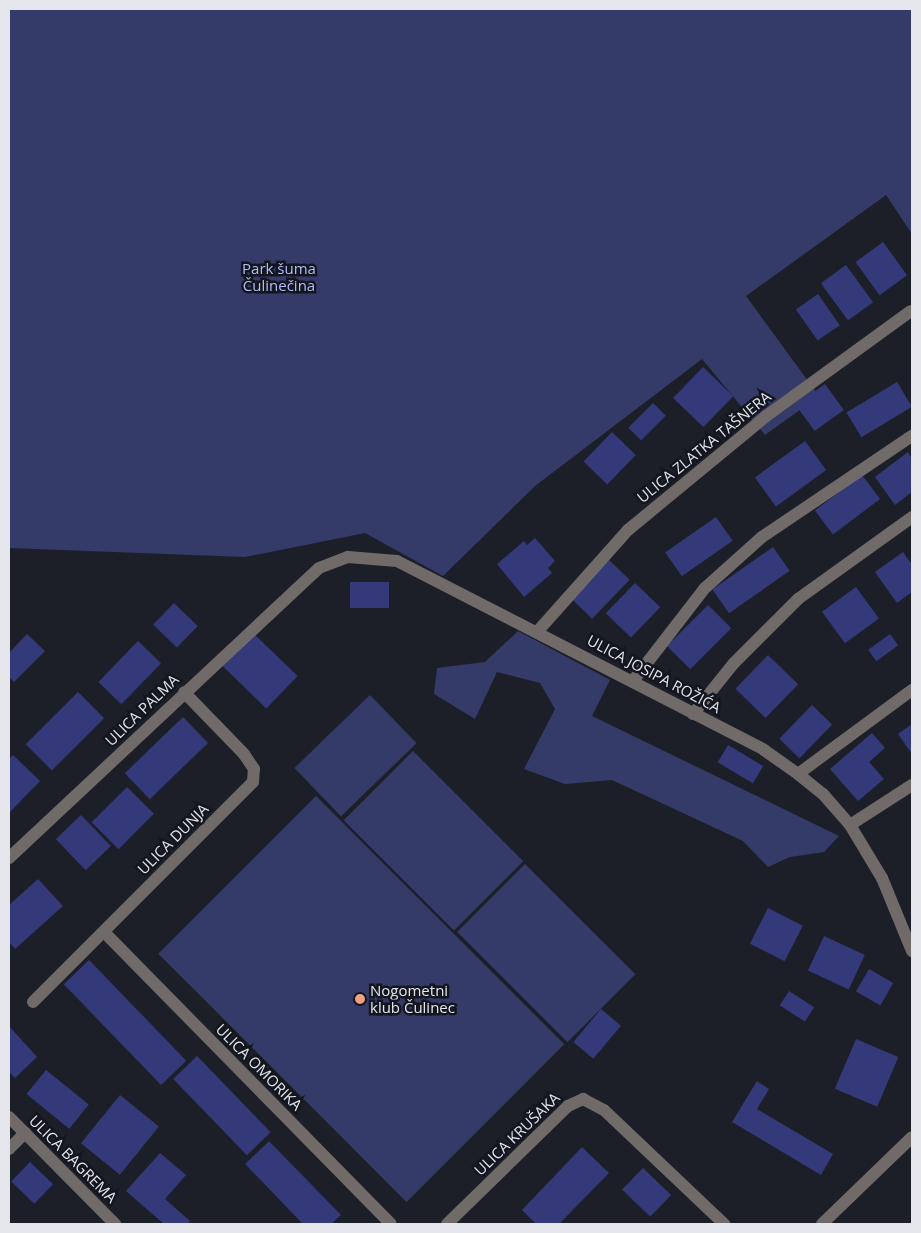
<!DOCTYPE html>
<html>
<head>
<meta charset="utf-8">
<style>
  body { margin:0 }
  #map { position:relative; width:921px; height:1233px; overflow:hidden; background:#1d1f28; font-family:"Open Sans",sans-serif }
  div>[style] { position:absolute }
  .green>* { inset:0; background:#353b69; transform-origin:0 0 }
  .building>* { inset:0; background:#34397a; transform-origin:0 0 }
  .minor>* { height:12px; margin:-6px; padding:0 6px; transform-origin:6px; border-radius:6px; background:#706b68 }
  .dots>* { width:14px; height:14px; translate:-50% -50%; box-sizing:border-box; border:2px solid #14161f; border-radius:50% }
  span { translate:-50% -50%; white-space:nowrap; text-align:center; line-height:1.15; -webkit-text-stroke:5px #14161f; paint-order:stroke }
  .park-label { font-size:15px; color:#b2bdf8 }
  .street-label { font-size:15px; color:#e4e6ec }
  .poi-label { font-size:15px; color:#e4e6ec }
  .left { translate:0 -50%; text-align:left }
  .frame { position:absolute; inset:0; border:10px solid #e4e6ec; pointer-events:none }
</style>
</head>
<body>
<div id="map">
  <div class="green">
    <i style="clip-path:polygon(9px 9px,912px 9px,912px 234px,886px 195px,746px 296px,819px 396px,765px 435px,702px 359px,535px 486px,443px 576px,365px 533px,245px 557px,9px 548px)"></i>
    <i style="clip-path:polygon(518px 631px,610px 680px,592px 716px,839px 836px,824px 852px,790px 857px,768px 867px,743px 841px,612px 780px,565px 784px,524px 769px,555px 709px,540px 683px,497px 672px,475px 719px,434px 694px,437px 668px,485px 662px)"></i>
    <i style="left:370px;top:695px;width:67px;height:105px;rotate:46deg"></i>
    <i style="left:413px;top:751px;width:156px;height:98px;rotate:45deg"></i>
    <i style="left:316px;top:796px;width:351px;height:223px;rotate:45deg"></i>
    <i style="left:525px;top:864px;width:156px;height:96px;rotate:45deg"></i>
  </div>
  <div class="building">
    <i style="left:883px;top:242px;width:41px;height:34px;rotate:54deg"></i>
    <i style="left:846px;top:265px;width:46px;height:31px;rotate:54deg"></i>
    <i style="left:818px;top:294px;width:38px;height:27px;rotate:55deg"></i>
    <i style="left:703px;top:367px;width:42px;height:43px;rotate:44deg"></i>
    <i style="left:897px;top:382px;width:29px;height:59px;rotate:59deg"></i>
    <i style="left:825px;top:384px;width:32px;height:36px;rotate:54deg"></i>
    <i style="left:653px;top:403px;width:18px;height:35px;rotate:45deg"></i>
    <i style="left:612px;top:432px;width:33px;height:41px;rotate:44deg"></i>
    <i style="left:805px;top:441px;width:36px;height:62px;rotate:54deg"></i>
    <i style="clip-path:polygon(908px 452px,912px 459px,912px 492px,895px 505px,875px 477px)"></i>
    <i style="left:862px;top:475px;width:30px;height:59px;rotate:53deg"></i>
    <i style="left:716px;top:517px;width:29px;height:62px;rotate:55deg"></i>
    <i style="clip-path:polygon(535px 538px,555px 561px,548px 568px,552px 573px,524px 597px,497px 564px,524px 541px,527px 545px)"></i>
    <i style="left:773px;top:547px;width:29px;height:74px;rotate:55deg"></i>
    <i style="clip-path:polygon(903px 552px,912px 565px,912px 592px,897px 603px,875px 572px)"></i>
    <i style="left:608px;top:559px;width:30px;height:54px;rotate:44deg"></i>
    <i style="left:350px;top:582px;width:39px;height:26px"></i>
    <i style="left:635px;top:583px;width:35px;height:42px;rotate:44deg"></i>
    <i style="left:856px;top:587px;width:39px;height:42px;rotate:54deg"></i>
    <i style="left:174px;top:603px;width:33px;height:30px;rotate:44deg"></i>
    <i style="left:708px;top:605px;width:33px;height:58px;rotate:45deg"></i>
    <i style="left:253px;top:633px;width:62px;height:45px;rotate:44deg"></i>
    <i style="clip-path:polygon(27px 634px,45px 651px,14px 682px,9px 677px,9px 653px)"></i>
    <i style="left:890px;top:634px;width:14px;height:27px;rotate:54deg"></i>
    <i style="left:138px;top:641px;width:32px;height:57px;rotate:44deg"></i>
    <i style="left:768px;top:655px;width:42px;height:47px;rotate:44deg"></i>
    <i style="left:78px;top:692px;width:37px;height:74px;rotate:45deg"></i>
    <i style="left:812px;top:705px;width:28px;height:47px;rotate:44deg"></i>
    <i style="left:183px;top:717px;width:36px;height:81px;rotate:46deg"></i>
    <i style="clip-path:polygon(912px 724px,912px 754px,898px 734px)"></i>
    <i style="clip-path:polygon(872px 733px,885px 748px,869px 762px,884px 779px,858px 801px,830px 769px)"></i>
    <i style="left:728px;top:745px;width:41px;height:20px;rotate:31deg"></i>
    <i style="clip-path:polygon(13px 755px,40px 781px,9px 813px,9px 759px)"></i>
    <i style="left:127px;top:787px;width:38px;height:50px;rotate:45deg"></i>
    <i style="left:81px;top:815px;width:43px;height:35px;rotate:46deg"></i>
    <i style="clip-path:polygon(38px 879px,63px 906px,15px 949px,9px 942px,9px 905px)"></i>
    <i style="left:768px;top:908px;width:39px;height:40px;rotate:27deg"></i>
    <i style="left:824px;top:936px;width:45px;height:38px;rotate:25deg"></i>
    <i style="left:89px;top:960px;width:140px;height:35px;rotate:46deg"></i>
    <i style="left:869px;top:969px;width:28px;height:26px;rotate:30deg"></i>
    <i style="left:789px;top:991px;width:30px;height:17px;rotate:33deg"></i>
    <i style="left:601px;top:1009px;width:26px;height:43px;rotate:40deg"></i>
    <i style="clip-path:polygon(9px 1026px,37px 1057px,15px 1078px,9px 1072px)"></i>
    <i style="left:856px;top:1039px;width:46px;height:54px;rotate:23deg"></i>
    <i style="left:197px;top:1056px;width:106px;height:33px;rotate:46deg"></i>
    <i style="left:46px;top:1070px;width:55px;height:31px;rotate:39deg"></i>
    <i style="clip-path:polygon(757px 1081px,769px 1089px,757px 1109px,833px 1154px,821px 1175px,732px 1122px)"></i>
    <i style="left:120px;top:1095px;width:50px;height:62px;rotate:39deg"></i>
    <i style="clip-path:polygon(269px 1141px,341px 1215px,331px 1224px,303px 1224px,245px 1164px)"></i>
    <i style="clip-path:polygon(582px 1147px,609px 1173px,559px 1224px,536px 1224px,522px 1210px)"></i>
    <i style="clip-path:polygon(160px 1153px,186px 1175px,165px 1199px,190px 1221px,187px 1224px,164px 1224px,126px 1191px)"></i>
    <i style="left:30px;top:1162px;width:32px;height:27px;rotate:44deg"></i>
    <i style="left:643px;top:1168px;width:39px;height:30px;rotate:44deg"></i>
  </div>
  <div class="minor">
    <i style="left:537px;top:632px;width:137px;rotate:-48.3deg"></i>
    <i style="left:628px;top:530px;width:178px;rotate:-39.5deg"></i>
    <i style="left:765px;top:417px;width:180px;rotate:-36deg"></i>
    <i style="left:633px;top:681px;width:118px;rotate:-52.3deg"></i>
    <i style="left:705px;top:588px;width:76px;rotate:-41.8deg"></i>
    <i style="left:762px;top:537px;width:181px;rotate:-34deg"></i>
    <i style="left:693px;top:714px;width:65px;rotate:-51.2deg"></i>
    <i style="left:734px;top:663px;width:91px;rotate:-45deg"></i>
    <i style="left:798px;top:599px;width:140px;rotate:-35.7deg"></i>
    <i style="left:798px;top:774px;width:142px;rotate:-36.4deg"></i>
    <i style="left:850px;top:825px;width:74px;rotate:-32.8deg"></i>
    <i style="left:9px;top:858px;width:424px;rotate:-43.1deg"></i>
    <i style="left:319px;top:568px;width:31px;rotate:-21deg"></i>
    <i style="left:348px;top:557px;width:49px;rotate:4.7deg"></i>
    <i style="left:397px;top:561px;width:413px;rotate:27.2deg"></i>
    <i style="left:764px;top:750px;width:42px;rotate:35.2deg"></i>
    <i style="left:798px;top:774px;width:32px;rotate:39deg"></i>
    <i style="left:823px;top:794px;width:41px;rotate:48.9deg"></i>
    <i style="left:850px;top:825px;width:62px;rotate:58.9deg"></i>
    <i style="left:882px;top:878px;width:79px;rotate:67.7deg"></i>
    <i style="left:104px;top:932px;width:409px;rotate:45.5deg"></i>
    <i style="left:33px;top:1002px;width:311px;rotate:-45deg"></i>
    <i style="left:253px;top:782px;width:13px;rotate:-86deg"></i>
    <i style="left:254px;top:769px;width:18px;rotate:-124deg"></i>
    <i style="left:244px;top:754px;width:86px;rotate:-134.1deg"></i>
    <i style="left:9px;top:1117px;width:151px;rotate:45.3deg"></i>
    <i style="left:9px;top:1149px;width:23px;rotate:-45deg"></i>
    <i style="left:447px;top:1224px;width:169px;rotate:-44.3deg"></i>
    <i style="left:568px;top:1106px;width:17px;rotate:-25deg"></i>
    <i style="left:583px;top:1099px;width:24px;rotate:28deg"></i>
    <i style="left:604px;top:1110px;width:166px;rotate:43.5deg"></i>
    <i style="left:822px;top:1224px;width:125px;rotate:-44deg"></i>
  </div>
  <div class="dots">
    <i style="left:360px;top:999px;background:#f2a17e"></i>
  </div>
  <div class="park-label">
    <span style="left:279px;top:277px">Park šuma<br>Čulinečina</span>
  </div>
  <div class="street-label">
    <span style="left:704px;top:447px;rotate:-39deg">ULICA ZLATKA TAŠNERA</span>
    <span style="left:654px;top:674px;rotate:28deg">ULICA JOSIPA ROŽIĆA</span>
    <span style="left:142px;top:710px;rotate:-44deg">ULICA PALMA</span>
    <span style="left:173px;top:839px;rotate:-45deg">ULICA DUNJA</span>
    <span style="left:259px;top:1067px;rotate:45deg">ULICA OMORIKA</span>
    <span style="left:517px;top:1134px;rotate:-44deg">ULICA KRUŠAKA</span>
    <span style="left:73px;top:1159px;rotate:45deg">ULICA BAGREMA</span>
  </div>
  <div class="poi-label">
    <span class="left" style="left:370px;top:999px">Nogometni<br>klub Čulinec</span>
  </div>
  <div class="frame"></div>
</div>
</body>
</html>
